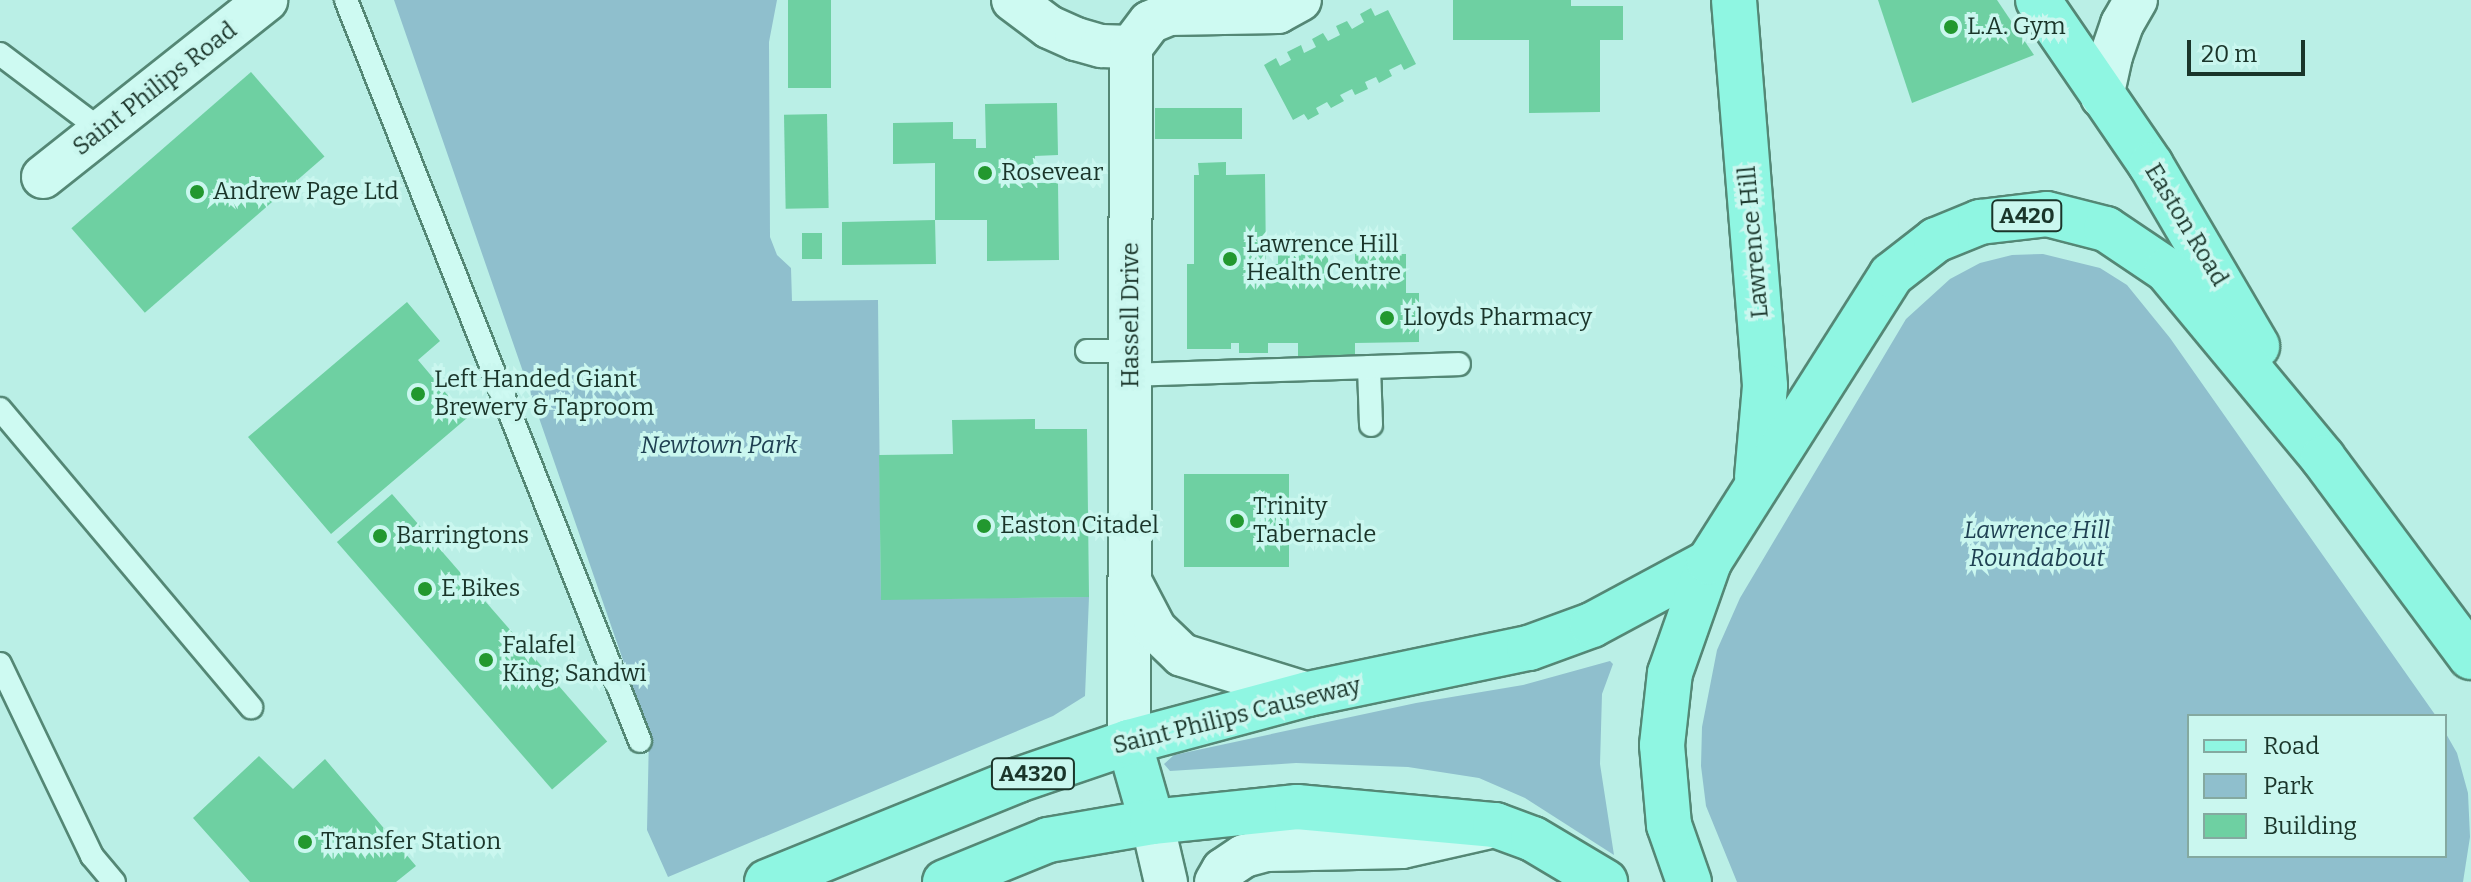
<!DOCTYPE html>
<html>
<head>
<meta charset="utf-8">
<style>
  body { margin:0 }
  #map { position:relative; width:2471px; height:882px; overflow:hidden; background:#baefe6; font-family:Bitter,serif }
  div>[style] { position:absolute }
  .green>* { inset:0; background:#8fbfcd }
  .building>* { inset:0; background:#6ed0a2; transform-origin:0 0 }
  .roads { filter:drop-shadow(2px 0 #548775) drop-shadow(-2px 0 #548775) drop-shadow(0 2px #548775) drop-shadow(0 -2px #548775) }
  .service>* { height:22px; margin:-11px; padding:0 11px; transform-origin:11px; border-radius:11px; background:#cefaf2 }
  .minor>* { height:42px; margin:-21px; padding:0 21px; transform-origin:21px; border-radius:21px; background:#cefaf2 }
  .primary>* { height:44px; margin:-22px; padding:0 22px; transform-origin:22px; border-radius:22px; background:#8ff6e2 }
  .dots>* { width:22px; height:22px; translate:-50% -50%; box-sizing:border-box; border:4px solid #caf7ef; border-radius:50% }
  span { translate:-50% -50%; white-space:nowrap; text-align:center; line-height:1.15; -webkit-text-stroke:7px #caf7ef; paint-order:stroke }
  .shield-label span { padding:2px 6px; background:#caf7ef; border:2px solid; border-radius:6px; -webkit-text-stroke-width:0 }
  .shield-label { font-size:22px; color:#1a352a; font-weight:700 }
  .poi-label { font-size:24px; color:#1a352a }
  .left { translate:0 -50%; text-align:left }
  .street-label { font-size:24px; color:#1a352a }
  .park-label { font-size:24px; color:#1f4052; font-style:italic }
  .legend { position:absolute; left:2187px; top:714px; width:260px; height:144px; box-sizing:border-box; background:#caf7ef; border:2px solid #84a9a0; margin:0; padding:10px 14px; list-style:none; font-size:24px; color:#1a352a }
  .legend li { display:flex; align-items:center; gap:16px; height:40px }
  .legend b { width:40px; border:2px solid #84a9a0 }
  .scale { position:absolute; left:2187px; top:40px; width:118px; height:36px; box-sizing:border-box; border:4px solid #1a352a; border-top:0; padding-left:10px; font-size:24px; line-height:28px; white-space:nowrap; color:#1a352a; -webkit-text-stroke:6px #caf7ef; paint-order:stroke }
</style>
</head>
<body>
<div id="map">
  <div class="green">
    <i style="clip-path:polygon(394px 0,777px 0,769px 42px,770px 237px,777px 255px,791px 268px,792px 301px,878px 300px,881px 599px,1089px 597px,1085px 696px,1053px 716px,668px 877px,647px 830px,649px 735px)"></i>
    <i style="clip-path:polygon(2043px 254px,2100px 268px,2127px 285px,2170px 338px,2436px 716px,2189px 716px,2189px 856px,2445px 856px,2445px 732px,2457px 753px,2468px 793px,2470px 837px,2463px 882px,1737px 882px,1706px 806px,1701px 766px,1702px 727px,1717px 650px,1740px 598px,1906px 319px,1950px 279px,1980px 263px,2012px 255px)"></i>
    <i style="clip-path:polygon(1610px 661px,1613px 664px,1602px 694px,1600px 764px,1614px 855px,1525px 798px,1479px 778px,1408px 767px,1296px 763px,1170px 771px,1164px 764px,1174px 755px,1416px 703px,1523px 685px)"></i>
  </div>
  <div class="building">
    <i style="left:788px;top:0;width:43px;height:88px"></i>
    <i style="clip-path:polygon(1453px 0,1571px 0,1571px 6px,1623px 6px,1623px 40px,1600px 40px,1600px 112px,1529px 113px,1529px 40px,1453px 40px)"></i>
    <i style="clip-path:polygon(1878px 0,1997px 0,2034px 55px,1912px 103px)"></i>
    <i style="clip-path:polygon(1371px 8px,1375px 16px,1388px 10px,1416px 64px,1404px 70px,1401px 64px,1389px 70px,1392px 76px,1379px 83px,1376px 77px,1365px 82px,1368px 89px,1355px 95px,1352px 89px,1340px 95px,1344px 101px,1331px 108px,1327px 102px,1316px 108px,1319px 114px,1308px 120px,1304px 114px,1293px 120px,1264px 65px,1276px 58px,1280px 66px,1291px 60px,1287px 52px,1301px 45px,1304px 53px,1316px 47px,1312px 39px,1323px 33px,1328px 41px,1340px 35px,1336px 26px,1347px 21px,1352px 29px,1364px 22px,1360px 14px)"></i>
    <i style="left:251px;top:72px;width:112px;height:238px;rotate:49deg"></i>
    <i style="clip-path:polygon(1057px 103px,1058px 155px,1035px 156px,1035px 183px,1058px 183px,1059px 260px,987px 261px,987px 220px,935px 220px,936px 264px,842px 265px,842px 222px,935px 220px,935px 163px,893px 164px,893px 123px,953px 122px,953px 139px,976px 139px,976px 148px,986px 148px,985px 104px)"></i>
    <i style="left:1242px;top:108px;width:31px;height:87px;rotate:90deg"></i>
    <i style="left:827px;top:114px;width:94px;height:43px;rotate:89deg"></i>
    <i style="clip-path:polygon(1226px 162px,1226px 175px,1265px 174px,1266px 264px,1278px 264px,1278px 255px,1328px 254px,1328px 276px,1355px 276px,1355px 254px,1406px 254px,1406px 293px,1419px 293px,1419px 342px,1355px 343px,1355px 359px,1298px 359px,1298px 343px,1268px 343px,1268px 353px,1239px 353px,1239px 343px,1231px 343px,1231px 349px,1187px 349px,1187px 264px,1194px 264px,1194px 175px,1199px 175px,1198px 163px)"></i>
    <i style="left:802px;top:233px;width:20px;height:26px"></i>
    <i style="clip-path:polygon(407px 302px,440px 341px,418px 360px,467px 418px,331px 534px,248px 437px)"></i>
    <i style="clip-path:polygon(1035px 419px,1035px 429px,1087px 429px,1089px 597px,881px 600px,879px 455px,953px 454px,952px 420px)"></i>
    <i style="left:1289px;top:474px;width:93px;height:105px;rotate:90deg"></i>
    <i style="left:392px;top:494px;width:328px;height:73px;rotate:49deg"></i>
    <i style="clip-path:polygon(259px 756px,293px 789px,325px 759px,416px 866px,396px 882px,250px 882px,193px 818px)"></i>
  </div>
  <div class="roads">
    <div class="service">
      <i style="left:346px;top:0;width:797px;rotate:68.36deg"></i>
      <i style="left:0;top:54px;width:128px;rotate:37deg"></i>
      <i style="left:1087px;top:351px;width:44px"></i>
      <i style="left:1369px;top:367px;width:58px;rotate:88deg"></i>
      <i style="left:1131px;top:375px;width:328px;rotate:-1.9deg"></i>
      <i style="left:0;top:409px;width:390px;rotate:49.9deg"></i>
      <i style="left:0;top:664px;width:213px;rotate:64.4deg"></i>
      <i style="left:92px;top:856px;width:34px;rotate:50deg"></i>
    </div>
    <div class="minor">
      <i style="left:1013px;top:0;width:45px;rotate:36.9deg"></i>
      <i style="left:1049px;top:27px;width:30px;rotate:24deg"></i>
      <i style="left:1076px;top:39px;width:26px;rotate:16deg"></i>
      <i style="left:1101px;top:46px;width:30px;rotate:2deg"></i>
      <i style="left:1131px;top:47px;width:695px;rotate:90.16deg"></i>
      <i style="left:1131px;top:47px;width:31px;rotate:-53deg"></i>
      <i style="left:1150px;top:22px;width:21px;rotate:-23deg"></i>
      <i style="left:1169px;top:14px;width:109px;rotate:-1.1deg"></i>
      <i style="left:1278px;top:12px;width:25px;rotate:-29deg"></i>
      <i style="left:2102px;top:97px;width:42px;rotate:-77.6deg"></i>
      <i style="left:2111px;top:56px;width:34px;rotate:-71deg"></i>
      <i style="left:2122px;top:24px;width:28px;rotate:-60deg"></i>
      <i style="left:43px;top:177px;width:285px;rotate:-38.4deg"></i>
      <i style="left:1132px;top:585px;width:50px;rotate:62.4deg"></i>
      <i style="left:1155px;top:629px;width:37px;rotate:44deg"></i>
      <i style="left:1182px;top:655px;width:132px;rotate:17.2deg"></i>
      <i style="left:1152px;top:822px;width:62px;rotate:76.9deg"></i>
      <i style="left:1216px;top:882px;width:14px;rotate:-60deg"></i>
      <i style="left:1223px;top:870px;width:25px;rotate:-34deg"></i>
      <i style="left:1244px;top:856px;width:24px;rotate:-15deg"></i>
      <i style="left:1267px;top:850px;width:135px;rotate:-1.3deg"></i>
      <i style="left:1402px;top:847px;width:86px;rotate:-12.7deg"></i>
    </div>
    <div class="primary">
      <i style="left:1734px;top:0;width:387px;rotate:85.4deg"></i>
      <i style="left:1765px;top:386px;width:91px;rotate:95deg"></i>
      <i style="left:2038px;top:0;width:200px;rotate:55.6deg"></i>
      <i style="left:2151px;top:165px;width:210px;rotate:59.6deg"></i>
      <i style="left:1129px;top:742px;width:83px;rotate:74deg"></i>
      <i style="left:767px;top:882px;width:271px;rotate:-22.1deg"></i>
      <i style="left:1018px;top:780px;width:117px;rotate:-18.9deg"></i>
      <i style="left:1129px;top:742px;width:185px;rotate:-15deg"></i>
      <i style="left:1308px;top:694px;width:226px;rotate:-11.8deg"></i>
      <i style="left:1529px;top:648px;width:67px;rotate:-20.1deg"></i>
      <i style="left:1592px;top:625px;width:133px;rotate:-28.3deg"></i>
      <i style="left:945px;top:882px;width:111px;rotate:-22.2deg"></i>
      <i style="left:1048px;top:840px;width:106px;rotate:-9.8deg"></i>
      <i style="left:1152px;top:822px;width:146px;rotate:-5.9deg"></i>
      <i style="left:1297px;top:807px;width:199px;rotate:5.2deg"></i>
      <i style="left:1495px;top:825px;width:40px;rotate:20.2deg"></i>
      <i style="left:1533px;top:839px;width:84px;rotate:30.8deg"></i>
      <i style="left:1689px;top:882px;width:60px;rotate:-109.3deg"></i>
      <i style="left:1669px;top:825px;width:80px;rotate:-95deg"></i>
      <i style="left:1662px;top:745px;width:72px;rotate:-83.7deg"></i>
      <i style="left:1670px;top:673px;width:118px;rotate:-70.6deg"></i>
      <i style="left:1709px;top:562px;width:340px;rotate:-57.6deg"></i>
      <i style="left:1891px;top:275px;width:57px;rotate:-37.9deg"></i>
      <i style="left:1936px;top:240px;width:48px;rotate:-22.2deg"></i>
      <i style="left:1980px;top:222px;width:67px;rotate:-6.8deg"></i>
      <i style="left:2047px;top:214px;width:61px;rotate:14.3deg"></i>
      <i style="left:2106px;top:229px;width:73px;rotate:33.9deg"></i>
      <i style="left:2167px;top:270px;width:244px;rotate:50.3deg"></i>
      <i style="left:2323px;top:458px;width:248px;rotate:53.4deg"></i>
    </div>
  </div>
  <div class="dots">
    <i style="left:1951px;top:27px;background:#22982f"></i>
    <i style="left:985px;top:173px;background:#22982f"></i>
    <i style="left:197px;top:192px;background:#22982f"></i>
    <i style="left:1230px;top:259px;background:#22982f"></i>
    <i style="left:1387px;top:318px;background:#22982f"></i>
    <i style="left:418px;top:394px;background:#22982f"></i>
    <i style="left:1237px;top:521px;background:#22982f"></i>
    <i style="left:984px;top:526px;background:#22982f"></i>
    <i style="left:380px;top:536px;background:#22982f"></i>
    <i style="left:425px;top:589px;background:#22982f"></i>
    <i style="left:486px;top:660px;background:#22982f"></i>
    <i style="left:305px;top:842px;background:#22982f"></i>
  </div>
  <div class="shield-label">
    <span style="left:2027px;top:216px">A420</span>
    <span style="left:1033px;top:774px">A4320</span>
  </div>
  <div class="poi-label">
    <span class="left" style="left:1967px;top:27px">L.A. Gym</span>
    <span class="left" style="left:1001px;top:173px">Rosevear</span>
    <span class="left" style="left:213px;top:192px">Andrew Page Ltd</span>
    <span class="left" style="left:1246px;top:259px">Lawrence Hill<br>Health Centre</span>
    <span class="left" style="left:1403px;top:318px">Lloyds Pharmacy</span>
    <span class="left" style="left:434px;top:394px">Left Handed Giant<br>Brewery &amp; Taproom</span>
    <span class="left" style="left:1253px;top:521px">Trinity<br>Tabernacle</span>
    <span class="left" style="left:1000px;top:526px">Easton Citadel</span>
    <span class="left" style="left:396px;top:536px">Barringtons</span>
    <span class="left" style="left:441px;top:589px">E Bikes</span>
    <span class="left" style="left:502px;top:660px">Falafel<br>King; Sandwi</span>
    <span class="left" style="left:321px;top:842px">Transfer Station</span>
  </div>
  <div class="street-label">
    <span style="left:155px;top:89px;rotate:-38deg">Saint Philips Road</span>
    <span style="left:2186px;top:225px;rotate:59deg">Easton Road</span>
    <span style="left:1754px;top:242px;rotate:-95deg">Lawrence Hill</span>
    <span style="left:1131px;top:315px;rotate:-90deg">Hassell Drive</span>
    <span style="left:1237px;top:716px;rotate:-14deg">Saint Philips Causeway</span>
  </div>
  <div class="park-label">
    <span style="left:719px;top:446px">Newtown Park</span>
    <span style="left:2037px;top:545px">Lawrence Hill<br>Roundabout</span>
  </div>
  <ul class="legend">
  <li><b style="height:10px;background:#8ff6e2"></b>Road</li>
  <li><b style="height:22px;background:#8fbfcd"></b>Park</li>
  <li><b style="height:22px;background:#6ed0a2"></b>Building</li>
  </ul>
  <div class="scale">20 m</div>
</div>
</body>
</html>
